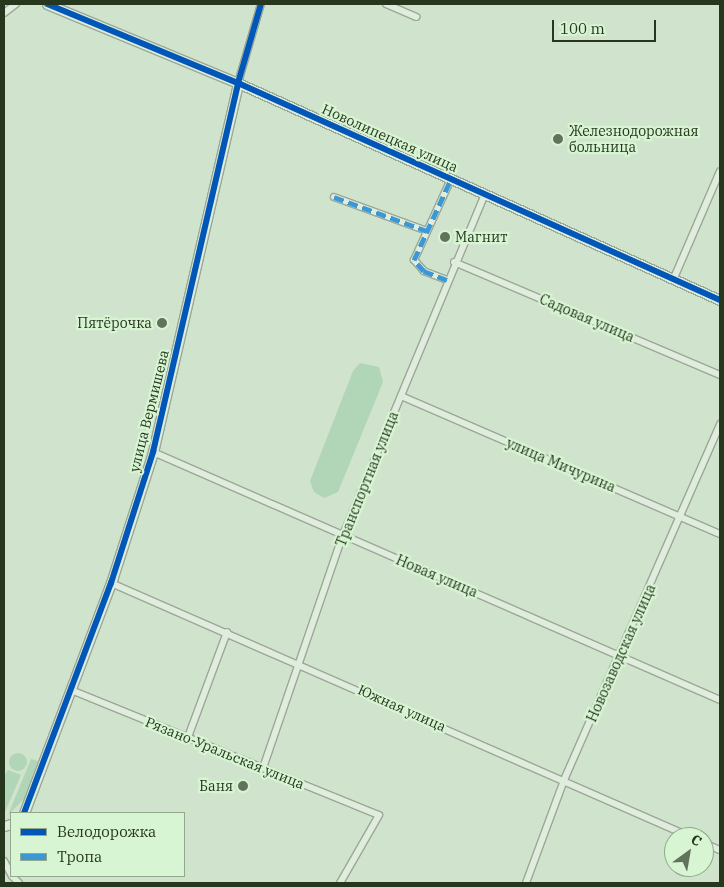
<!DOCTYPE html>
<html>
<head>
<meta charset="utf-8">
<style>
  body { margin:0 }
  #map { position:relative; width:724px; height:887px; overflow:hidden; background:#d0e3cc; font-family:"IBM Plex Serif",serif }
  div>[style] { position:absolute }
  .green>* { inset:0; background:#b1d5b7 }
  .round { border-radius:50% }
  .roads { filter:drop-shadow(1px 0 #9aa896) drop-shadow(-1px 0 #9aa896) drop-shadow(0 1px #9aa896) drop-shadow(0 -1px #9aa896) }
  .street>* { height:6px; margin:-3px; padding:0 3px; transform-origin:3px; border-radius:3px; background:#e0ecde }
  .secondary>* { height:9px; margin:-4.5px; padding:0 4.5px; transform-origin:4.5px; border-radius:4.5px; background:#e0ecde }
  .quiet>* { height:5px; margin-top:-2.5px; transform-origin:0; background:repeating-linear-gradient(90deg,#3b98d5 0 10px,transparent 0 15px) }
  .cycleway>* { height:6px; margin:-3px; padding:0 3px; transform-origin:3px; border-radius:3px; background:#0057b8 }
  .dots>* { width:14px; height:14px; translate:-50% -50%; box-sizing:border-box; border:2px solid #d7f4d3; border-radius:50% }
  span { translate:-50% -50%; white-space:nowrap; text-align:center; line-height:1.15; -webkit-text-stroke:4.5px #d7f4d3; paint-order:stroke }
  .poi-label { font-size:14px; color:#27371e }
  .left { translate:0 -50%; text-align:left }
  .right { translate:-100% -50%; text-align:right }
  .street-label { font-size:14px; color:#27371e }
  .frame { position:absolute; inset:0; border:5px solid #27371e; pointer-events:none }
  .legend { position:absolute; left:10px; top:812px; width:175px; height:65px; box-sizing:border-box; background:#d7f4d3; border:1px solid #91a88b; margin:0; padding:6px 9px; list-style:none; font-size:15px; color:#27371e }
  .legend li { display:flex; align-items:center; gap:10px; height:25px }
  .legend b { width:25px; border:1px solid #91a88b }
  .north { position:absolute; left:664px; top:827px; width:50px; height:50px; box-sizing:border-box; background:#d7f4d3; border:1px solid #91a88b; border-radius:50%; rotate:32deg; font-size:14px; font-weight:700; line-height:20px; text-align:center; color:#27371e }
  .north::after { content:''; display:block; margin:auto; width:18px; height:22px; background:#62735b; clip-path:polygon(50% 0,100% 100%,50% 72%,0 100%) }
  .scale { position:absolute; left:552px; top:20px; width:104px; height:22px; box-sizing:border-box; border:2px solid #27371e; border-top:0; padding-left:6px; font-size:15px; line-height:18px; white-space:nowrap; color:#27371e; -webkit-text-stroke:4px #d7f4d3; paint-order:stroke }
</style>
</head>
<body>
<div id="map">
  <div class="green">
    <i style="clip-path:polygon(360px 363px,379px 367px,383px 382px,338px 492px,324px 498px,314px 492px,310px 481px,353px 371px)"></i>
    <i class="round" style="left:9px;top:753px;width:18px;height:18px"></i>
    <i style="clip-path:polygon(31px 759px,38px 761px,24px 799px,8px 815px)"></i>
    <i style="clip-path:polygon(8px 770px,21px 775px,4px 814px,4px 776px)"></i>
  </div>
  <div class="roads">
    <div class="street">
      <i style="left:386px;top:4px;width:33px;rotate:23deg"></i>
      <i style="left:4px;top:13px;width:15px;rotate:-37deg"></i>
      <i style="left:238px;top:83px;width:82px;rotate:-73.8deg"></i>
      <i style="left:334px;top:197px;width:99px;rotate:20.1deg"></i>
      <i style="left:454px;top:262px;width:289px;rotate:23deg"></i>
      <i style="left:674px;top:278px;width:116px;rotate:-66.7deg"></i>
      <i style="left:447px;top:280px;width:25px;rotate:-159deg"></i>
      <i style="left:424px;top:271px;width:15px;rotate:-132deg"></i>
      <i style="left:414px;top:260px;width:89px;rotate:-65.4deg"></i>
      <i style="left:401px;top:396px;width:348px;rotate:23.4deg"></i>
      <i style="left:153px;top:452px;width:619px;rotate:23.62deg"></i>
      <i style="left:111px;top:583px;width:633px;rotate:23.65deg"></i>
      <i style="left:71px;top:690px;width:332px;rotate:22.1deg"></i>
      <i style="left:379px;top:815px;width:78px;rotate:119.8deg"></i>
      <i style="left:188px;top:737px;width:112px;rotate:-69.6deg"></i>
      <i style="left:263px;top:768px;width:246px;rotate:-71.1deg"></i>
      <i style="left:343px;top:535px;width:369px;rotate:-67.4deg"></i>
      <i style="left:704px;top:843px;width:17px;rotate:24deg"></i>
      <i style="left:4px;top:861px;width:15px;rotate:62deg"></i>
      <i style="left:12px;top:876px;width:10px;rotate:45deg"></i>
      <i style="left:526px;top:883px;width:110px;rotate:-69.7deg"></i>
      <i style="left:564px;top:780px;width:389px;rotate:-66.3deg"></i>
    </div>
    <div class="secondary">
      <i style="left:47px;top:4px;width:207px;rotate:22.5deg"></i>
      <i style="left:238px;top:83px;width:529px;rotate:24.24deg"></i>
      <i style="left:24px;top:813px;width:246px;rotate:-69.3deg"></i>
      <i style="left:111px;top:583px;width:138px;rotate:-72.2deg"></i>
      <i style="left:153px;top:452px;width:379px;rotate:-77deg"></i>
      <i style="left:4px;top:826px;width:7px;rotate:-16deg"></i>
    </div>
  </div>
  <div class="quiet">
    <i style="left:334px;top:197px;width:99px;rotate:20.1deg"></i>
    <i style="left:447px;top:280px;width:25px;rotate:-159deg"></i>
    <i style="left:424px;top:271px;width:15px;rotate:-132deg"></i>
    <i style="left:414px;top:260px;width:89px;rotate:-65.4deg"></i>
  </div>
  <div class="cycleway">
    <i style="left:47px;top:4px;width:207px;rotate:22.5deg"></i>
    <i style="left:238px;top:83px;width:529px;rotate:24.24deg"></i>
    <i style="left:24px;top:813px;width:246px;rotate:-69.3deg"></i>
    <i style="left:111px;top:583px;width:138px;rotate:-72.2deg"></i>
    <i style="left:153px;top:452px;width:379px;rotate:-77deg"></i>
    <i style="left:238px;top:83px;width:82px;rotate:-73.8deg"></i>
  </div>
  <div class="dots">
    <i style="left:558px;top:139px;background:#62735b"></i>
    <i style="left:445px;top:237px;background:#62735b"></i>
    <i style="left:162px;top:323px;background:#62735b"></i>
    <i style="left:243px;top:786px;background:#62735b"></i>
  </div>
  <div class="poi-label">
    <span class="left" style="left:569px;top:139px">Железнодорожная<br>больница</span>
    <span class="left" style="left:455px;top:237px">Магнит</span>
    <span class="right" style="left:152px;top:323px">Пятёрочка</span>
    <span class="right" style="left:233px;top:786px">Баня</span>
  </div>
  <div class="street-label">
    <span style="left:390px;top:138px;rotate:24deg">Новолипецкая улица</span>
    <span style="left:587px;top:318px;rotate:23deg">Садовая улица</span>
    <span style="left:149px;top:411px;rotate:-76deg">улица Вермишева</span>
    <span style="left:561px;top:465px;rotate:23deg">улица Мичурина</span>
    <span style="left:367px;top:479px;rotate:-68deg">Транспортная улица</span>
    <span style="left:437px;top:576px;rotate:23deg">Новая улица</span>
    <span style="left:621px;top:653px;rotate:-66deg">Новозаводская улица</span>
    <span style="left:402px;top:708px;rotate:24deg">Южная улица</span>
    <span style="left:225px;top:753px;rotate:22deg">Рязано-Уральская улица</span>
  </div>
  <div class="frame"></div>
  <ul class="legend">
  <li><b style="height:6px;background:#0057b8"></b>Велодорожка</li>
  <li><b style="height:6px;background:#3b98d5"></b>Тропа</li>
  </ul>
  <div class="north">С</div>
  <div class="scale">100 m</div>
</div>
</body>
</html>
